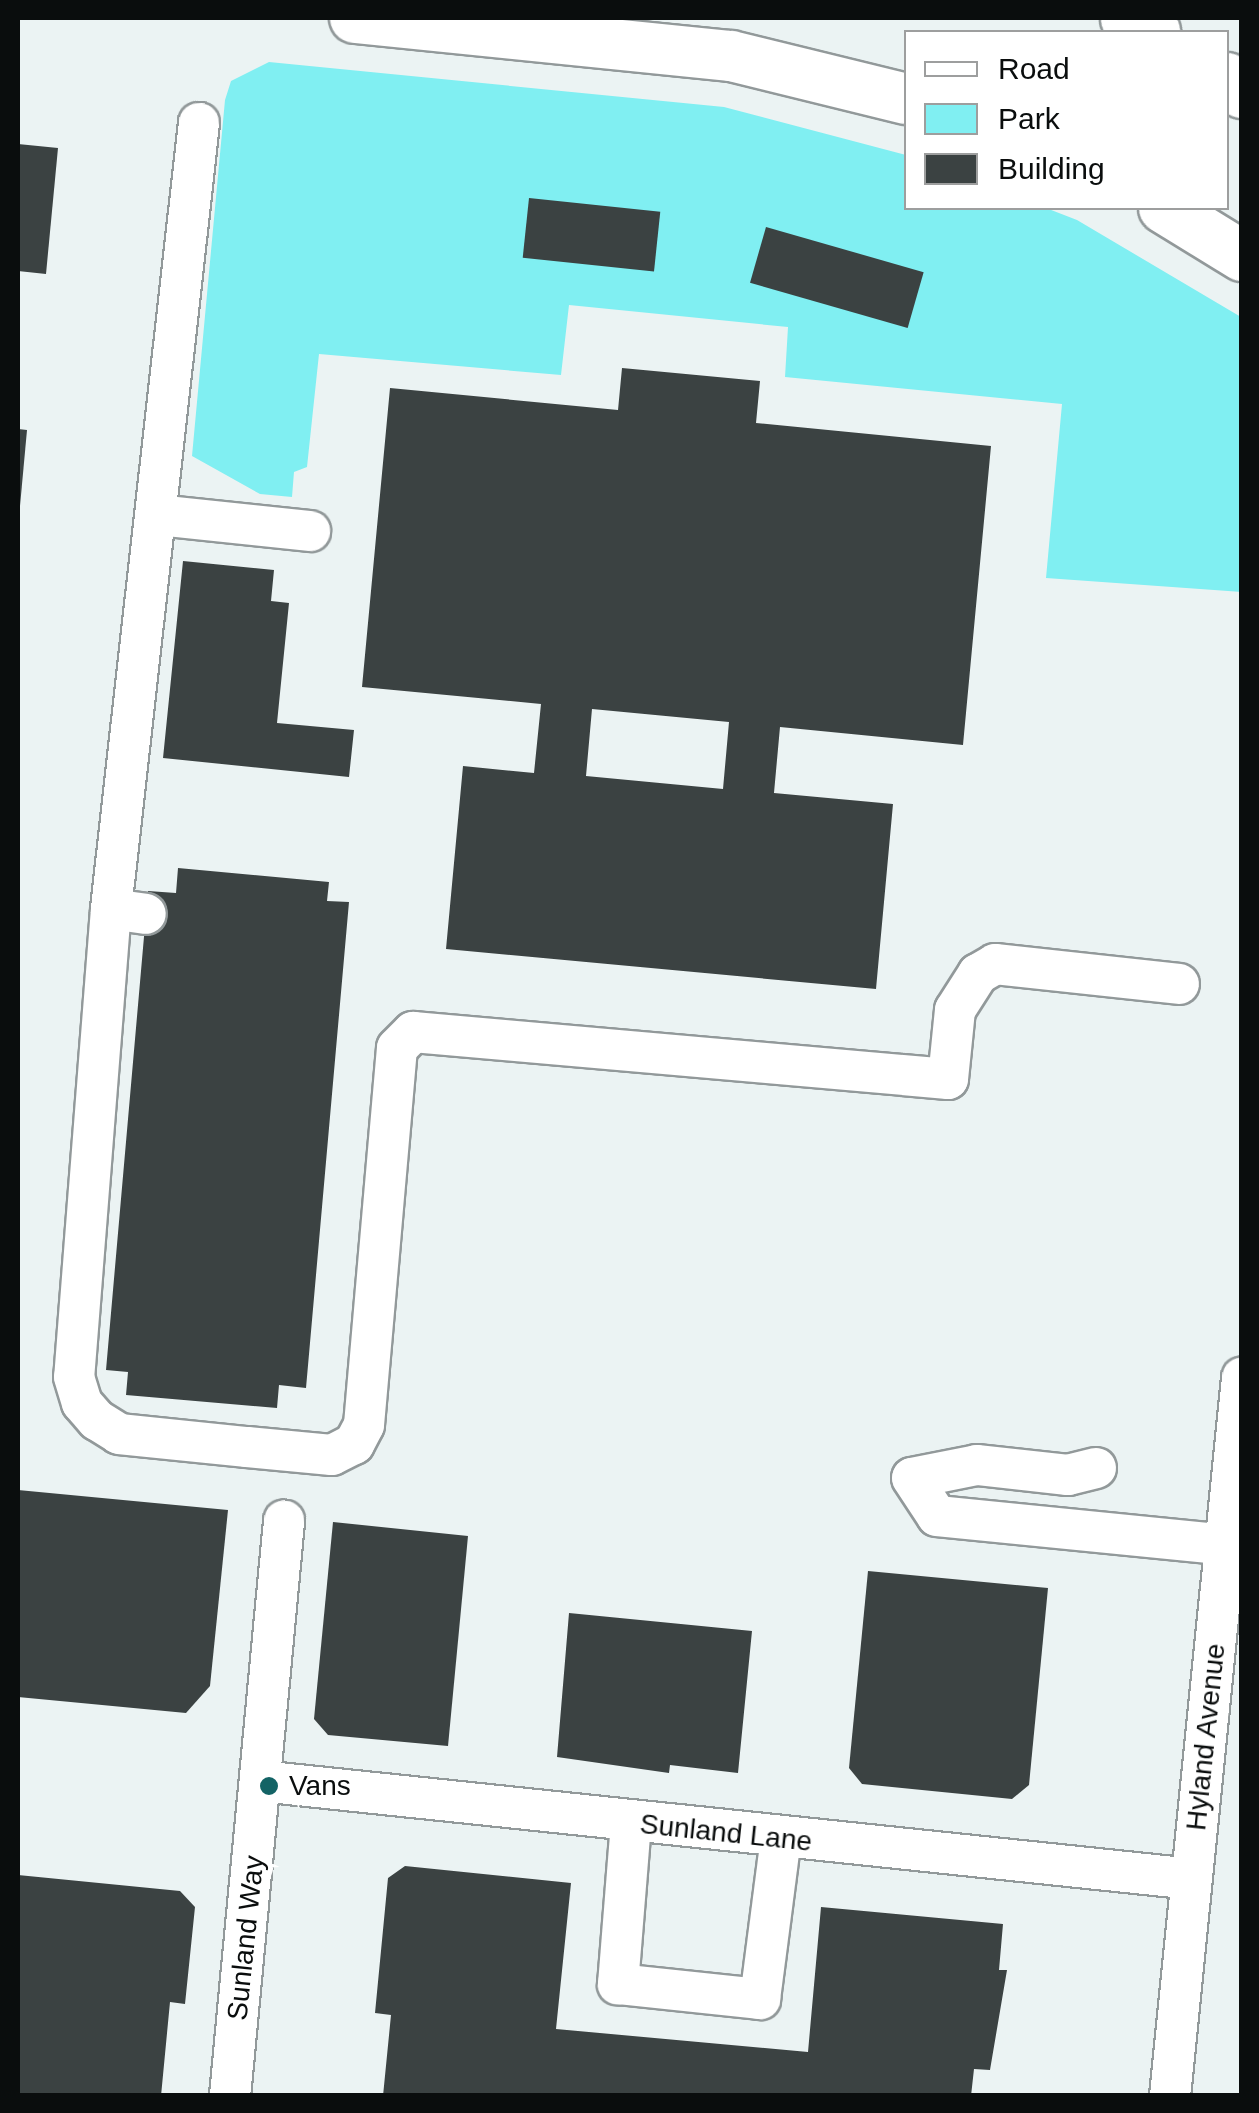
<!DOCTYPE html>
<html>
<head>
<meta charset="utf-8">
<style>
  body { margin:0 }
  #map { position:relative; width:1259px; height:2113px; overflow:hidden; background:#ebf3f3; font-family:Helvetica,sans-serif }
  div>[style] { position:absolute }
  .green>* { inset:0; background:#80eff2 }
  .building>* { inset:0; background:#3b4242; transform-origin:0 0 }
  .roads { filter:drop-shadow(2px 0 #92999a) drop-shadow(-2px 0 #92999a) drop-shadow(0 2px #92999a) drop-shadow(0 -2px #92999a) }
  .minor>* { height:40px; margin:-20px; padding:0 20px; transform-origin:20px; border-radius:20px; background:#fff }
  .major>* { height:50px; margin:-25px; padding:0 25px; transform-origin:25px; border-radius:25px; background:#fff }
  .highway>* { height:55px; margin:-27.5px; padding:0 27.5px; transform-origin:27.5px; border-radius:27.5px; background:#fff }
  .dots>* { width:28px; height:28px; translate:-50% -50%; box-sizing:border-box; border:5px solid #fff; border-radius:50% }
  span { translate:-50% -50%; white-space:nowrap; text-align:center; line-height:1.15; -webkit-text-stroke:10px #fff; paint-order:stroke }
  .street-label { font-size:28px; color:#0a0d0d }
  .poi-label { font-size:28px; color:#0a0d0d }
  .left { translate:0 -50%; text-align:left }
  .frame { position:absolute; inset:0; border:20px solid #0a0d0d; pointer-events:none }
  .legend { position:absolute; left:904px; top:30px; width:325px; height:180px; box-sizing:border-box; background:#fff; border:2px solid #9d9e9e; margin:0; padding:12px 18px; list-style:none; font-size:30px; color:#0a0d0d }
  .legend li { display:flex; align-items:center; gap:20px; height:50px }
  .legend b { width:50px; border:2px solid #9d9e9e }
</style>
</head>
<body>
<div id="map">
  <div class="green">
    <i style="clip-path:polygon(269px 62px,724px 107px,906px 155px,906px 208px,1046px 208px,1077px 220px,1241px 317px,1242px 592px,1046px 578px,1062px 404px,785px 377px,788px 327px,569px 305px,561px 375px,319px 354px,307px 467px,294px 472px,292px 497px,260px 494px,192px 456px,225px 100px,231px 81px)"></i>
  </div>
  <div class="building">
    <i style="clip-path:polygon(18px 144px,58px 148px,46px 274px,18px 271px)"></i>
    <i style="left:529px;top:198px;width:132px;height:60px;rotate:6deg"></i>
    <i style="left:766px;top:227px;width:164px;height:58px;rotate:16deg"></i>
    <i style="clip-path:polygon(evenodd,622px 368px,760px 381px,756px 423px,991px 446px,963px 745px,780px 727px,774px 793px,893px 804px,876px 989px,446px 949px,463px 766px,534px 773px,541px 704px,362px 687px,390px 388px,618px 410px,622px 368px,592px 709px,729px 722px,723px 789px,586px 776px,592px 709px)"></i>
    <i style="clip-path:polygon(18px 429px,27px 430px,20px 506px,18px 506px)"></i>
    <i style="clip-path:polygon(183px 561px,274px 570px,271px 601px,289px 603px,277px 723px,354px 730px,349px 777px,163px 758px)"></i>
    <i style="clip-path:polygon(178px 868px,329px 882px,327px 901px,349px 902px,306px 1388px,279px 1385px,277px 1408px,126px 1395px,128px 1372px,106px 1370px,148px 891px,176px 893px)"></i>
    <i style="clip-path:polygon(18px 1490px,228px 1510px,210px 1686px,186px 1713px,18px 1697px)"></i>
    <i style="clip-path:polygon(333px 1522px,468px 1536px,448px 1746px,328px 1735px,314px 1719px)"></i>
    <i style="clip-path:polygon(868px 1571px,1048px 1588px,1029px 1785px,1012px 1799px,862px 1784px,849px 1768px)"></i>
    <i style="clip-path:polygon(569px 1613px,752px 1631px,738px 1773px,670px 1765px,669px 1773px,557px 1757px)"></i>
    <i style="clip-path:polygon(405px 1866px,571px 1883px,556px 2029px,808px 2052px,821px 1907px,1003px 1924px,999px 1970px,1007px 1970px,990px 2070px,974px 2069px,971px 2096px,383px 2096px,391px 2015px,375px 2013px,388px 1878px)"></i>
    <i style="clip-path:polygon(18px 1875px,180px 1891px,195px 1907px,185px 2004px,170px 2002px,161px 2096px,18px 2096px)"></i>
  </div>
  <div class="roads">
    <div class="minor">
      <i style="left:199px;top:123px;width:791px;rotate:96.39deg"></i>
      <i style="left:111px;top:909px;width:469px;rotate:94.5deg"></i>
      <i style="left:74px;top:1377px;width:27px;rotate:73deg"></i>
      <i style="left:82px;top:1403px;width:23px;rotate:49deg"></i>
      <i style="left:97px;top:1420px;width:26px;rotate:32deg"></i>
      <i style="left:119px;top:1434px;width:129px;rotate:5.8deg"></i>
      <i style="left:247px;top:1447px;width:85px;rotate:5.4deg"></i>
      <i style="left:332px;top:1455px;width:25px;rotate:-27deg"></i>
      <i style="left:354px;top:1444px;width:21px;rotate:-62deg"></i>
      <i style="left:364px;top:1425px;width:378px;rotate:-85deg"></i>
      <i style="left:397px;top:1048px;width:23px;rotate:-45deg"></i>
      <i style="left:413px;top:1032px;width:537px;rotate:5.02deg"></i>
      <i style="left:948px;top:1079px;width:69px;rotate:-84.2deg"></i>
      <i style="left:955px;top:1010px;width:43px;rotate:-57.4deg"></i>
      <i style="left:978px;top:974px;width:20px;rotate:-30deg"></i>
      <i style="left:995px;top:964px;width:185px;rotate:6.2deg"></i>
      <i style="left:157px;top:515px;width:154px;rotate:6deg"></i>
      <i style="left:111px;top:909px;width:35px;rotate:8deg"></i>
      <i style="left:1096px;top:1468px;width:29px;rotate:166deg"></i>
      <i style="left:1068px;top:1475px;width:92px;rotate:-173.7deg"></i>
      <i style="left:977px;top:1465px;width:66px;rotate:168.7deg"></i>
      <i style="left:912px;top:1478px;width:45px;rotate:56.7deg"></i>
      <i style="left:937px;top:1516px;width:289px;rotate:5.7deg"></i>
      <i style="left:260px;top:1781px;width:937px;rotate:6deg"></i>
      <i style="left:631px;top:1823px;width:162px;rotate:94.6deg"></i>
      <i style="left:618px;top:1984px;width:143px;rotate:6deg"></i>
      <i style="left:760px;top:1999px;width:162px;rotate:-82.6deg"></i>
      <i style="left:230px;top:2096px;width:578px;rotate:-84.63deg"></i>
      <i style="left:1170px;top:2096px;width:722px;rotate:-84.27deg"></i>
    </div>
    <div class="major">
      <i style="left:355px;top:18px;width:378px;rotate:5.8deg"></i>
      <i style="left:731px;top:56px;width:180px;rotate:13.8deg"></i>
      <i style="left:1164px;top:208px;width:92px;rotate:31.6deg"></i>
    </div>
    <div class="highway">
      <i style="left:1128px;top:18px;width:28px;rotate:30deg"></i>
      <i style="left:1226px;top:80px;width:19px;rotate:32deg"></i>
    </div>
  </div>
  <div class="dots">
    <i style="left:269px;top:1786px;background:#136365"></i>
  </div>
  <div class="street-label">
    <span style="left:1206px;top:1737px;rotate:-84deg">Hyland Avenue</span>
    <span style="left:726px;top:1833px;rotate:6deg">Sunland Lane</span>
    <span style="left:246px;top:1938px;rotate:-84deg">Sunland Way</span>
  </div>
  <div class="poi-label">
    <span class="left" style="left:289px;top:1786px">Vans</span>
  </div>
  <div class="frame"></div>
  <ul class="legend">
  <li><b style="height:12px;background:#fff"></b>Road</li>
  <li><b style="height:28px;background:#80eff2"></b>Park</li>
  <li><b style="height:28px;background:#3b4242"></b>Building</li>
  </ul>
</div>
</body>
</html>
